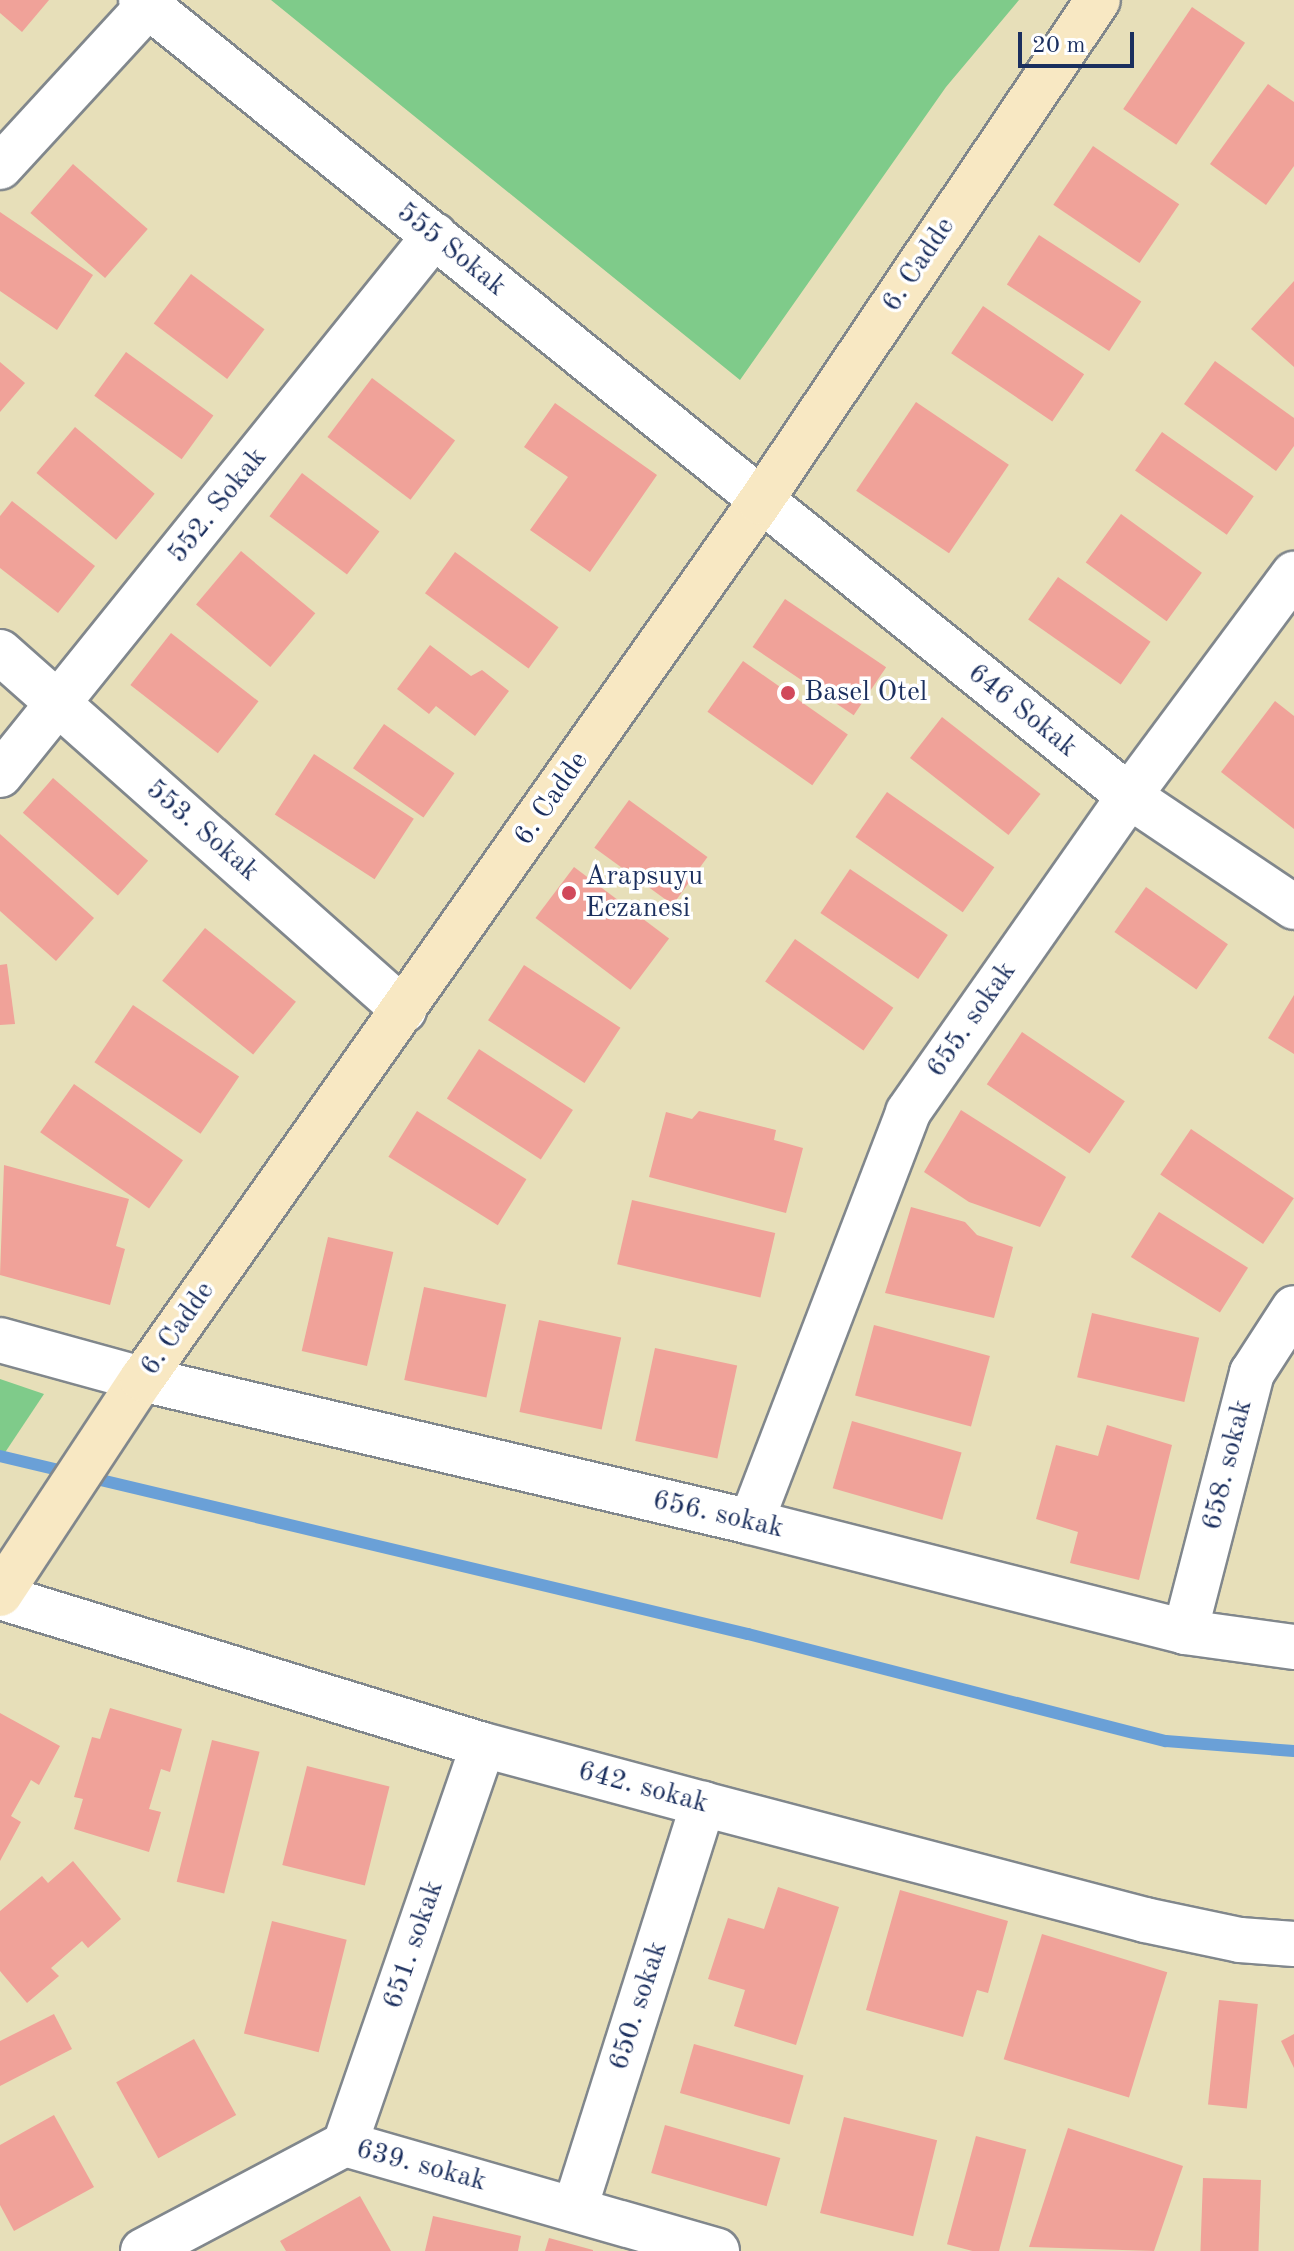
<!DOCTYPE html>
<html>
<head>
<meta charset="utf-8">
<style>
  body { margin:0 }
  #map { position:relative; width:1294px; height:2251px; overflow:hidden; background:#e7dfb9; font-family:"Old Standard TT",serif }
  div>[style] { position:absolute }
  .green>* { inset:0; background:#7fcb8a }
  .stream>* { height:12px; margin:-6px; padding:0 6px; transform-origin:6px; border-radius:6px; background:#6aa0d7 }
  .building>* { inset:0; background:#f0a299; transform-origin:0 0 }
  .roads { filter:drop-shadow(2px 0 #81878c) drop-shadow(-2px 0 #81878c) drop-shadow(0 2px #81878c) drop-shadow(0 -2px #81878c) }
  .street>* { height:44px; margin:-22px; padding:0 22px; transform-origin:22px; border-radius:22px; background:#fff }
  .secondary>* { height:44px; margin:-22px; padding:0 22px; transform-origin:22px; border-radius:22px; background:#f8e8c3 }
  .dots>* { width:22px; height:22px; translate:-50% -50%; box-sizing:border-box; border:4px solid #fff; border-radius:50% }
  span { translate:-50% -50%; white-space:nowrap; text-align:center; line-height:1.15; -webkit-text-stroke:7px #fff; paint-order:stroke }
  .street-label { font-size:28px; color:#1b2f5e }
  .poi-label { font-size:28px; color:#1b2f5e }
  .left { translate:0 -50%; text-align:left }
  .scale { position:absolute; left:1018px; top:32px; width:116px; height:36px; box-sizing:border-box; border:4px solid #1b2f5e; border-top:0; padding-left:10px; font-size:24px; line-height:28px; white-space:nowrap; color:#1b2f5e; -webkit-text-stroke:6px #fff; paint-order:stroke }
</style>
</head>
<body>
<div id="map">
  <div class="green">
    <i style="clip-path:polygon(271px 0,1019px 0,946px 87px,740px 380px)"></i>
    <i style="clip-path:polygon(0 1379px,44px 1394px,0 1460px)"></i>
  </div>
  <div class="stream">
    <i style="left:0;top:1456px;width:769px;rotate:13.39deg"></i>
    <i style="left:748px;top:1634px;width:431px;rotate:14.4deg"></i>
    <i style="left:1166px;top:1741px;width:128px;rotate:4.5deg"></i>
  </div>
  <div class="building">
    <i style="clip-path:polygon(0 0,49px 0,22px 32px,0 13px)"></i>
    <i style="left:1192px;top:7px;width:64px;height:123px;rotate:34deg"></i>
    <i style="clip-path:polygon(1268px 84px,1294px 102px,1294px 166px,1266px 205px,1210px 164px)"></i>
    <i style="left:1093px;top:146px;width:104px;height:71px;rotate:34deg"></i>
    <i style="left:73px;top:164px;width:99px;height:65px;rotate:41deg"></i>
    <i style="clip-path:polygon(0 212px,93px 275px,57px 330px,0 291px)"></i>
    <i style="left:1039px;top:235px;width:122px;height:59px;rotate:33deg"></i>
    <i style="left:191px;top:274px;width:92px;height:62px;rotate:37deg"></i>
    <i style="clip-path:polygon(1294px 281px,1294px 367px,1251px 329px)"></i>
    <i style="left:983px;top:306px;width:122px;height:57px;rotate:34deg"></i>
    <i style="left:126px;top:352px;width:108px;height:54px;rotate:36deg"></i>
    <i style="clip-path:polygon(1215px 361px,1294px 418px,1294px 446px,1276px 471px,1184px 404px)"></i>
    <i style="clip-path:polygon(0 362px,25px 383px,0 412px)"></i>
    <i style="left:372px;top:378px;width:104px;height:74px;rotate:37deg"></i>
    <i style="left:916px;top:402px;width:112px;height:107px;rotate:34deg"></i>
    <i style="clip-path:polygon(555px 403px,657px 475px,590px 572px,530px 530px,568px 477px,524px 447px)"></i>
    <i style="left:75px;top:427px;width:104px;height:60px;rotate:40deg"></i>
    <i style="left:1162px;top:432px;width:112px;height:47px;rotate:35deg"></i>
    <i style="left:302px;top:473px;width:97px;height:54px;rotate:37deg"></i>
    <i style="clip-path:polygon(12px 501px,95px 566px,58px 613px,0 568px,0 516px)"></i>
    <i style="left:1121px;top:514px;width:100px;height:60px;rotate:36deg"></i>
    <i style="left:241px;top:551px;width:97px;height:70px;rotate:40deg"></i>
    <i style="left:455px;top:552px;width:128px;height:51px;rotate:36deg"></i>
    <i style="left:1058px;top:577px;width:113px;height:52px;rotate:35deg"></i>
    <i style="left:785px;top:599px;width:122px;height:58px;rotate:34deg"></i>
    <i style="left:171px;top:633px;width:111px;height:66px;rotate:38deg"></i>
    <i style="clip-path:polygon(430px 645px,471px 676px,482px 670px,509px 691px,475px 736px,436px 706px,429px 714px,397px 689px)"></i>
    <i style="left:743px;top:661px;width:128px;height:62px;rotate:35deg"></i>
    <i style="clip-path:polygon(1275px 701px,1294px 716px,1294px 829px,1221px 772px)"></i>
    <i style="left:942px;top:717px;width:125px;height:52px;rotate:38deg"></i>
    <i style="left:384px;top:724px;width:86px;height:54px;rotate:35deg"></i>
    <i style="left:314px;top:754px;width:119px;height:72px;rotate:33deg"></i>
    <i style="left:53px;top:778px;width:126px;height:46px;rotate:41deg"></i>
    <i style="left:887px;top:792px;width:131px;height:55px;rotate:35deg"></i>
    <i style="left:629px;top:800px;width:97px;height:59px;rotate:36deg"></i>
    <i style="clip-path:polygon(0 834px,94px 918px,56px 961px,0 911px)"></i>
    <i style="left:574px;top:867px;width:119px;height:64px;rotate:37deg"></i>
    <i style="left:850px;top:869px;width:118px;height:53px;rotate:34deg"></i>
    <i style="left:1146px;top:887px;width:100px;height:55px;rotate:35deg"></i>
    <i style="left:205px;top:928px;width:117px;height:68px;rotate:39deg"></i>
    <i style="left:795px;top:939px;width:120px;height:52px;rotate:35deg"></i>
    <i style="clip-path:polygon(7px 964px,15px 1024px,0 1025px,0 965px)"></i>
    <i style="left:524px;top:965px;width:115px;height:66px;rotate:33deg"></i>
    <i style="clip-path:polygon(1294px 995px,1294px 1054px,1268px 1038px)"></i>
    <i style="left:133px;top:1005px;width:128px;height:69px;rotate:34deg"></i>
    <i style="left:1022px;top:1032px;width:124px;height:63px;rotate:34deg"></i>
    <i style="left:479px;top:1049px;width:112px;height:59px;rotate:33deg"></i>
    <i style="left:74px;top:1084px;width:133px;height:59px;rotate:35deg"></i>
    <i style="clip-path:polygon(961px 1110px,1066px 1177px,1040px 1227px,969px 1202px,924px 1172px)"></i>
    <i style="left:417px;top:1111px;width:129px;height:54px;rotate:32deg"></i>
    <i style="clip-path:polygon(699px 1111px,776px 1130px,774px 1140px,803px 1148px,786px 1213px,649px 1177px,666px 1112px,692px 1119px)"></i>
    <i style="left:1191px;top:1129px;width:124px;height:55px;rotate:34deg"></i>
    <i style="clip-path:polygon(4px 1165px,129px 1199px,116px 1246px,125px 1249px,110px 1305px,0 1275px)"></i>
    <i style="left:632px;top:1200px;width:147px;height:66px;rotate:13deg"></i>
    <i style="clip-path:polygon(911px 1207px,965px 1222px,977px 1235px,1013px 1247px,994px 1318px,885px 1293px)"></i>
    <i style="left:1159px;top:1212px;width:105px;height:53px;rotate:32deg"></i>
    <i style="left:328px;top:1237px;width:67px;height:117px;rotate:13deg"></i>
    <i style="left:424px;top:1287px;width:84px;height:95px;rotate:12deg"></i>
    <i style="left:1092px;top:1313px;width:110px;height:66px;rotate:13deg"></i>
    <i style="left:539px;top:1320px;width:84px;height:94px;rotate:12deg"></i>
    <i style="left:874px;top:1325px;width:120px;height:73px;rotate:15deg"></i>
    <i style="left:655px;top:1348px;width:84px;height:95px;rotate:12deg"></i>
    <i style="left:852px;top:1421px;width:114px;height:70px;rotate:16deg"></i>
    <i style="clip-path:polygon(1107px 1425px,1172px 1445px,1139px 1580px,1070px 1563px,1078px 1532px,1036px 1519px,1056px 1445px,1098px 1456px)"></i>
    <i style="clip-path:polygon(110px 1708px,182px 1729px,170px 1772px,161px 1769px,149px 1809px,161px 1812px,149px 1852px,74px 1829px,83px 1799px,74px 1797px,92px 1737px,100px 1739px)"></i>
    <i style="clip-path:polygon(0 1713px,60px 1746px,39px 1785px,31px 1780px,11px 1816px,21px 1822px,0 1861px)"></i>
    <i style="left:212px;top:1740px;width:49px;height:146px;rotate:14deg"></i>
    <i style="left:307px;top:1766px;width:85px;height:102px;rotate:14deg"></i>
    <i style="clip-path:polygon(73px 1861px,121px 1919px,88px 1948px,82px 1941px,51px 1968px,59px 1976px,27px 2003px,0 1971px,0 1911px,42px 1876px,48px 1883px)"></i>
    <i style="clip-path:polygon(778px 1887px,839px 1907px,796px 2045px,734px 2026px,745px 1990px,708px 1979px,728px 1918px,764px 1929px)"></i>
    <i style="clip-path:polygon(900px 1890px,1008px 1921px,988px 1993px,977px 1990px,963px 2037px,866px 2010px)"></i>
    <i style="left:272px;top:1921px;width:77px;height:116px;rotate:14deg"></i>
    <i style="left:1042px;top:1934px;width:131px;height:131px;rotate:17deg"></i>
    <i style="left:1219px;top:2000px;width:39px;height:105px;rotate:6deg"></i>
    <i style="clip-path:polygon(54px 2014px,72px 2049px,0 2086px,0 2041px)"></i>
    <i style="clip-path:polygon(1294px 2034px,1294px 2068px,1281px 2041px)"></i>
    <i style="left:194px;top:2039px;width:87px;height:89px;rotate:61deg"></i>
    <i style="left:694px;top:2044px;width:114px;height:51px;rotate:16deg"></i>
    <i style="clip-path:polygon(54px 2115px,94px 2187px,14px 2231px,0 2205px,0 2145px)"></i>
    <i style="left:844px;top:2117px;width:96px;height:99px;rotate:14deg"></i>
    <i style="left:665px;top:2125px;width:120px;height:50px;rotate:16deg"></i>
    <i style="clip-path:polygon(1068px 2128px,1183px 2166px,1154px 2251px,1029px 2247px)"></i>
    <i style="left:976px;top:2136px;width:52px;height:112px;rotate:15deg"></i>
    <i style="left:1203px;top:2178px;width:58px;height:73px;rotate:2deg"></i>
    <i style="clip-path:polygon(360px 2196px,391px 2251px,286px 2251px,280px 2241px)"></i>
    <i style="clip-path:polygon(433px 2216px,521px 2236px,518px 2251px,425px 2251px)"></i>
    <i style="clip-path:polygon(549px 2238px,593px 2250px,593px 2251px,545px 2251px)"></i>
  </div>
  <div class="roads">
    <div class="street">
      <i style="left:141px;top:0;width:1269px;rotate:38.86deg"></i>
      <i style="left:1129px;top:796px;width:199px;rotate:33.9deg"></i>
      <i style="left:0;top:167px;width:217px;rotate:-47.4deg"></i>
      <i style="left:0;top:652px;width:540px;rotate:41.55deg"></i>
      <i style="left:0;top:775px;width:693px;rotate:-51.15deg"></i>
      <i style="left:0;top:1340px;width:147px;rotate:15.4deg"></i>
      <i style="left:142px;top:1379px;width:626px;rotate:13.21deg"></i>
      <i style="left:751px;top:1522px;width:448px;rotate:14.2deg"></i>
      <i style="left:1185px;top:1632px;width:110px;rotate:7.8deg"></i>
      <i style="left:751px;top:1522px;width:439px;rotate:-69deg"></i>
      <i style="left:908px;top:1112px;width:386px;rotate:-55deg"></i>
      <i style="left:1129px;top:796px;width:277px;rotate:-53.4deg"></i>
      <i style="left:0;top:1597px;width:505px;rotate:17.04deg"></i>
      <i style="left:483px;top:1745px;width:228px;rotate:15deg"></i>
      <i style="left:703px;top:1804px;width:457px;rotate:14.7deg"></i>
      <i style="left:1145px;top:1920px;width:97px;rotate:11.9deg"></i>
      <i style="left:1240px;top:1940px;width:54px;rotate:4.2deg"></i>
      <i style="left:1185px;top:1632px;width:268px;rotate:-75.5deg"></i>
      <i style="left:1252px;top:1373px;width:77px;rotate:-57.1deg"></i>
      <i style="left:345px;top:2144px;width:422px;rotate:-70.9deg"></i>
      <i style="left:575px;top:2208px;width:424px;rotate:-72.4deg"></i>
      <i style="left:143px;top:2251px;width:229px;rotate:-27.9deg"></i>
      <i style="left:345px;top:2144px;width:387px;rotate:16deg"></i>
    </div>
    <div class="secondary">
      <i style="left:0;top:1594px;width:258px;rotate:-56.6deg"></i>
      <i style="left:142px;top:1379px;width:1073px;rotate:-54.83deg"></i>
      <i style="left:760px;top:502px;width:605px;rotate:-56.05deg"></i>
    </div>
  </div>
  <div class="dots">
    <i style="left:788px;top:693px;background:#d1495b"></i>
    <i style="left:569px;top:893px;background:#d1495b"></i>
  </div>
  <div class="street-label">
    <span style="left:451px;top:250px;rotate:39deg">555 Sokak</span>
    <span style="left:919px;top:265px;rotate:-56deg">6. Cadde</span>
    <span style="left:218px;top:506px;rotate:-51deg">552. Sokak</span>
    <span style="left:1022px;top:711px;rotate:39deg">646 Sokak</span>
    <span style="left:552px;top:799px;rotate:-55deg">6. Cadde</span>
    <span style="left:202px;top:831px;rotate:41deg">553. Sokak</span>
    <span style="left:972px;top:1020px;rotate:-55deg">655. sokak</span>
    <span style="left:178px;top:1329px;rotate:-55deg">6. Cadde</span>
    <span style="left:1228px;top:1465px;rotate:-76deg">658. sokak</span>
    <span style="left:718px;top:1515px;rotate:13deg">656. sokak</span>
    <span style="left:643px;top:1788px;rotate:15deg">642. sokak</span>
    <span style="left:414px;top:1945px;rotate:-71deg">651. sokak</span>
    <span style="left:639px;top:2006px;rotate:-72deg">650. sokak</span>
    <span style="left:421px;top:2166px;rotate:15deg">639. sokak</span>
  </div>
  <div class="poi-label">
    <span class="left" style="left:804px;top:693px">Basel Otel</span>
    <span class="left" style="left:585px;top:893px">Arapsuyu<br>Eczanesi</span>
  </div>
  <div class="scale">20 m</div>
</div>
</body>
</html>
